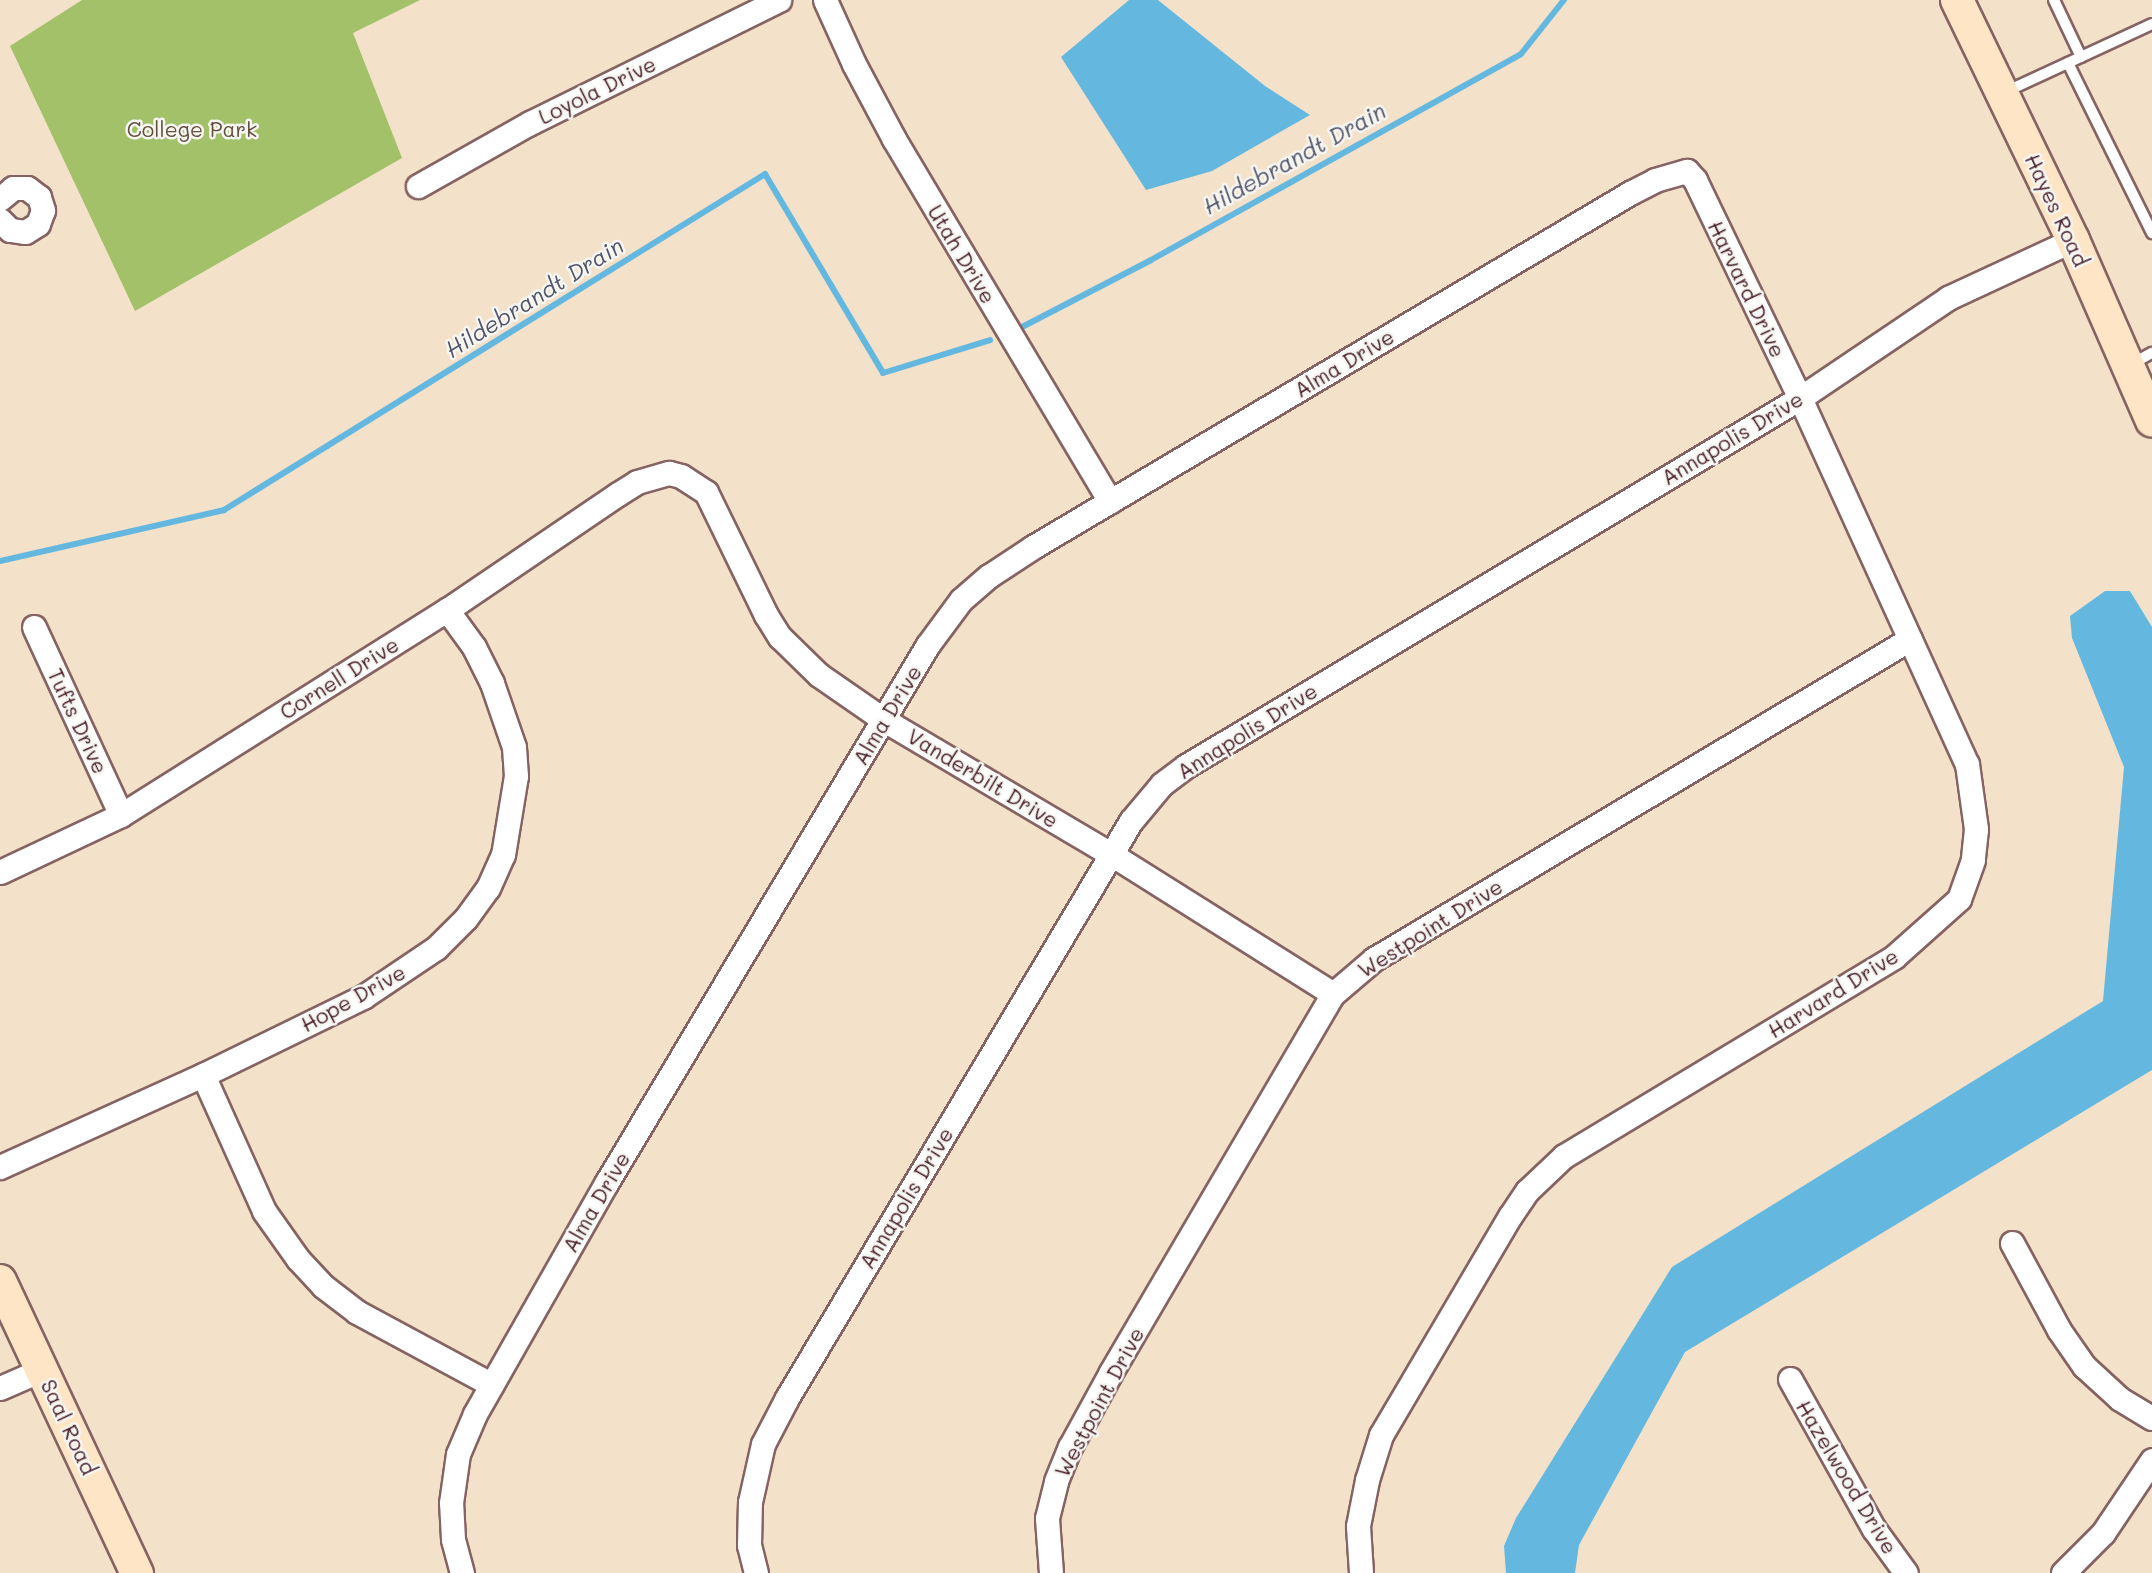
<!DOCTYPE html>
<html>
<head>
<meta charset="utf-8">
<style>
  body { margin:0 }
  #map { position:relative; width:2152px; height:1573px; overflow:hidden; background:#f3e1c9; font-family:Mali,sans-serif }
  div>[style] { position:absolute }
  .green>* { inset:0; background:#a2c169 }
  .water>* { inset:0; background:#64b8e0 }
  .stream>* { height:6px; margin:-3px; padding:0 3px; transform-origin:3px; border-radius:3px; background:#64b8e0 }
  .roads { filter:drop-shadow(2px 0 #856362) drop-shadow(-2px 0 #856362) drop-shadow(0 2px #856362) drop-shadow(0 -2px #856362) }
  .lane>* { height:10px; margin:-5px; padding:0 5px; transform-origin:5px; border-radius:5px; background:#fff }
  .street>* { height:23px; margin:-11.5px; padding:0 11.5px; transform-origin:11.5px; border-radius:11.5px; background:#fff }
  .secondary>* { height:32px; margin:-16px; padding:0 16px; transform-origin:16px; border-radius:16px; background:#fde5c5 }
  span { translate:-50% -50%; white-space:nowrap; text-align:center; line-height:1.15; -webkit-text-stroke:5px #f6f6f2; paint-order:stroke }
  .street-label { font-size:21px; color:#4a1f2b }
  .park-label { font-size:21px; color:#64503e }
  .water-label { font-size:23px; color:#53556a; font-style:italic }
</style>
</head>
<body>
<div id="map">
  <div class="green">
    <i style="clip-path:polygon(82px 0,420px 0,353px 33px,402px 158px,135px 311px,10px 46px)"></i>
  </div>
  <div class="water">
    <i style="clip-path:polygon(1129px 0,1158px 0,1265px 86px,1310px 115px,1212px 171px,1146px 190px,1061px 57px)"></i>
    <i style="clip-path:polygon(2105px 591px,2130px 591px,2152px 627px,2152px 1070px,1685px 1352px,1579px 1545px,1575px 1573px,1506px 1573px,1504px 1546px,1516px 1518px,1672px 1267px,2103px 1001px,2124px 767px,2072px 638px,2070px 616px)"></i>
  </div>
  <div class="stream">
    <i style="left:1022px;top:327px;width:145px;rotate:-27.4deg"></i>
    <i style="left:1151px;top:260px;width:423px;rotate:-29.1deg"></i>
    <i style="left:1521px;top:54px;width:69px;rotate:-51.5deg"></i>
    <i style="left:0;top:561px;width:230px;rotate:-12.8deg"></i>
    <i style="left:224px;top:510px;width:637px;rotate:-31.84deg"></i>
    <i style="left:765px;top:174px;width:231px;rotate:59.3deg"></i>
    <i style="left:883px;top:373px;width:112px;rotate:-17.1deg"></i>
  </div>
  <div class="roads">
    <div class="lane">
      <i style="left:2054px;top:0;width:63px;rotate:64.7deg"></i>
      <i style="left:2068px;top:63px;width:190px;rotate:63.7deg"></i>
      <i style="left:2005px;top:92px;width:162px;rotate:-24.8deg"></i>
      <i style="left:2130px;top:365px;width:25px;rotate:-29deg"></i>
    </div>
    <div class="street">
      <i style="left:825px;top:0;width:70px;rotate:65.6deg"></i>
      <i style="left:854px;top:64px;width:85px;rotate:61.9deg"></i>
      <i style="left:894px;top:139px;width:422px;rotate:59.2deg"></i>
      <i style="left:418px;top:186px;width:129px;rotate:-29.4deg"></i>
      <i style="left:530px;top:123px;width:278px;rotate:-26.3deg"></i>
      <i style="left:0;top:199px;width:17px;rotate:-40deg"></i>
      <i style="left:13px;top:188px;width:14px"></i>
      <i style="left:27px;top:188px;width:15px;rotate:37deg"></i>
      <i style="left:39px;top:197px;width:14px;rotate:73deg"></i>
      <i style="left:43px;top:210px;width:15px;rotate:110deg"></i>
      <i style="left:38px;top:224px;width:15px;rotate:148deg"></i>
      <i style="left:25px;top:232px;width:15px;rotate:-172deg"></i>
      <i style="left:10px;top:230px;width:14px;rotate:-135deg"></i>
      <i style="left:34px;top:627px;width:207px;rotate:65.2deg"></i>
      <i style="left:0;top:872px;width:134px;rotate:-25.2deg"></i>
      <i style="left:121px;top:815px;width:385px;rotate:-32.2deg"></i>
      <i style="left:447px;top:610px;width:207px;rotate:-34.2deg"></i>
      <i style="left:618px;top:494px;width:22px;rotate:-32deg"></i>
      <i style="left:637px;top:482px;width:33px;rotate:-16deg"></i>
      <i style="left:669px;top:473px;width:12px;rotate:14deg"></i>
      <i style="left:681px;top:476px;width:30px;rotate:33deg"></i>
      <i style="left:706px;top:492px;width:137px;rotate:64deg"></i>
      <i style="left:766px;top:615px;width:26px;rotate:58deg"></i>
      <i style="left:780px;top:637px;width:54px;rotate:44.3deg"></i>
      <i style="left:819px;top:675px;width:79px;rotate:34.7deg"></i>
      <i style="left:884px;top:720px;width:264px;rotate:30.6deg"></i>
      <i style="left:1111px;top:854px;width:262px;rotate:32.2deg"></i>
      <i style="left:203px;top:1075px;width:149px;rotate:65.8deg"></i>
      <i style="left:264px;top:1211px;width:59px;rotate:54.7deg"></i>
      <i style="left:298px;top:1259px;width:37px;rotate:47deg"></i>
      <i style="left:323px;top:1286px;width:43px;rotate:37.4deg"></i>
      <i style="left:357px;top:1312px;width:153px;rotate:28.4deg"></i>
      <i style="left:0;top:1167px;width:223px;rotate:-24.4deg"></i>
      <i style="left:203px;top:1075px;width:178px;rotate:-26deg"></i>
      <i style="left:363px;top:997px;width:88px;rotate:-33.9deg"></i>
      <i style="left:436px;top:948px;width:42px;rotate:-45deg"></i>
      <i style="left:466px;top:918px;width:37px;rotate:-54deg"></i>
      <i style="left:488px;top:888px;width:36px;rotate:-66deg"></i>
      <i style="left:503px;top:855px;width:80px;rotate:-80.7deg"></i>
      <i style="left:516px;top:776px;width:29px;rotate:-94deg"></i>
      <i style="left:514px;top:747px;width:68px;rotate:-109deg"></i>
      <i style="left:492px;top:683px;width:40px;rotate:-116.6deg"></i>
      <i style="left:474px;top:647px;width:46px;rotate:-126.1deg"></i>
      <i style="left:2012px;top:1243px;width:99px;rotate:61.6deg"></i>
      <i style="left:2059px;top:1330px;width:44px;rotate:55.2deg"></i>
      <i style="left:2084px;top:1366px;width:49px;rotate:42.5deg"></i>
      <i style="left:2120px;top:1399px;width:37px;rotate:31deg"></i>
      <i style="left:1790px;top:1379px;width:172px;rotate:60.8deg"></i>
      <i style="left:1874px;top:1529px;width:54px;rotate:54deg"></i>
      <i style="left:0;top:1388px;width:45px;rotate:-23.7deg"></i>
      <i style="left:462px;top:1573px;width:35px;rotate:-105deg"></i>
      <i style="left:453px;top:1539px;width:36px;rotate:-93deg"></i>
      <i style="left:451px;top:1503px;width:49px;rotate:-81.9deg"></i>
      <i style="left:458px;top:1454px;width:43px;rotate:-67deg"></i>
      <i style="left:475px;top:1414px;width:267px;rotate:-60.4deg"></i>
      <i style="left:607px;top:1182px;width:624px;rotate:-59.16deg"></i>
      <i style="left:927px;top:646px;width:57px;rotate:-53.5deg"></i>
      <i style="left:961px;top:600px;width:37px;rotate:-41deg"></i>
      <i style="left:989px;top:576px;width:53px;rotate:-33.4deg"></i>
      <i style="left:1033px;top:547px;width:694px;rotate:-30.67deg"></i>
      <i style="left:1630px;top:193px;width:28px;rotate:-27deg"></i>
      <i style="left:1655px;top:180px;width:33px;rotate:-16deg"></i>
      <i style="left:1687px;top:171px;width:12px;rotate:48deg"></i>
      <i style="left:1695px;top:180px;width:242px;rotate:64.3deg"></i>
      <i style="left:1800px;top:398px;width:402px;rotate:65.5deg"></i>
      <i style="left:1967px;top:764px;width:66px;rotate:82.1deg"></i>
      <i style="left:1976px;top:829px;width:31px;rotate:96deg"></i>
      <i style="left:1973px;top:860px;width:41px;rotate:109.7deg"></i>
      <i style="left:1959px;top:899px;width:87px;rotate:138.3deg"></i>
      <i style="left:1894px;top:957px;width:385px;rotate:148.9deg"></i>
      <i style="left:1564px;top:1156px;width:51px;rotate:136.6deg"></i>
      <i style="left:1527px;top:1191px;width:30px;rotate:124deg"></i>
      <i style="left:1510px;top:1216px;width:254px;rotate:120.5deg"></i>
      <i style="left:1381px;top:1435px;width:47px;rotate:107.3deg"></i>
      <i style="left:1367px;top:1480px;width:47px;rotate:101.1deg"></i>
      <i style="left:1358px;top:1526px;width:47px;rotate:86.3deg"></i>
      <i style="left:756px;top:1573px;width:29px;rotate:-104deg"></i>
      <i style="left:749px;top:1545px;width:43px;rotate:-88.7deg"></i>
      <i style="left:750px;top:1502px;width:59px;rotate:-77.4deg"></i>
      <i style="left:763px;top:1444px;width:52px;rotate:-62.4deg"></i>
      <i style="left:787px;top:1398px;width:672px;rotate:-59.2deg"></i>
      <i style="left:1131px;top:821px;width:48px;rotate:-50deg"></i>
      <i style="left:1162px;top:784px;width:30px;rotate:-37deg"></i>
      <i style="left:1186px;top:766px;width:716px;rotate:-30.94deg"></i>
      <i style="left:1800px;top:398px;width:179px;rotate:-34deg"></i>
      <i style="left:1948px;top:298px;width:138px;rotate:-24.9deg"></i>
      <i style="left:1051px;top:1573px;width:55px;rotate:-94.2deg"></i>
      <i style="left:1047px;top:1518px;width:38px;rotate:-76deg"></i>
      <i style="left:1056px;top:1481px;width:37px;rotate:-68deg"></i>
      <i style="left:1070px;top:1447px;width:85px;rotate:-61.3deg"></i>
      <i style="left:1111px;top:1372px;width:438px;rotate:-59.6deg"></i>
      <i style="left:1333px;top:994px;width:54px;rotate:-40.5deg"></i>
      <i style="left:1374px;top:959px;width:624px;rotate:-30.84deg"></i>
      <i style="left:2063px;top:1573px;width:57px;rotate:-45deg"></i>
      <i style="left:2103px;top:1533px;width:88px;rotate:-56.1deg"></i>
    </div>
    <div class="secondary">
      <i style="left:1957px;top:0;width:267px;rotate:64.2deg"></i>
      <i style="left:2073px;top:240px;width:197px;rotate:66.4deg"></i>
      <i style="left:0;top:1281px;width:323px;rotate:64.9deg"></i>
    </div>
  </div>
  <div class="street-label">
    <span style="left:597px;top:90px;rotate:-26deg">Loyola Drive</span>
    <span style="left:2057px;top:210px;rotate:65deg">Hayes Road</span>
    <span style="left:962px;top:254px;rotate:59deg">Utah Drive</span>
    <span style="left:1747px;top:289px;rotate:64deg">Harvard Drive</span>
    <span style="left:1344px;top:363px;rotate:-31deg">Alma Drive</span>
    <span style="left:1732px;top:438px;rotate:-31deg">Annapolis Drive</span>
    <span style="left:339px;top:678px;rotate:-32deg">Cornell Drive</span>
    <span style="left:887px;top:715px;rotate:-59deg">Alma Drive</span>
    <span style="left:78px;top:721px;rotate:65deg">Tufts Drive</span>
    <span style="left:1247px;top:731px;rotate:-32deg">Annapolis Drive</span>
    <span style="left:983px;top:778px;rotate:31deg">Vanderbilt Drive</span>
    <span style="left:1430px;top:928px;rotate:-32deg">Westpoint Drive</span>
    <span style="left:1833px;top:993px;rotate:-32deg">Harvard Drive</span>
    <span style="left:353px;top:998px;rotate:-29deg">Hope Drive</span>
    <span style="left:906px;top:1198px;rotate:-59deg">Annapolis Drive</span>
    <span style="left:596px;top:1202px;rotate:-60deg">Alma Drive</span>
    <span style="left:1099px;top:1402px;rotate:-62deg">Westpoint Drive</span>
    <span style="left:69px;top:1427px;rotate:65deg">Saal Road</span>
    <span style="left:1847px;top:1477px;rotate:59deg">Hazelwood Drive</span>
  </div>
  <div class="park-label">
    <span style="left:192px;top:129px">College Park</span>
  </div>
  <div class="water-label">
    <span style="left:1294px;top:158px;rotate:-29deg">Hildebrandt Drain</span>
    <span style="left:534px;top:297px;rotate:-32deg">Hildebrandt Drain</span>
  </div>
</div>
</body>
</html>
